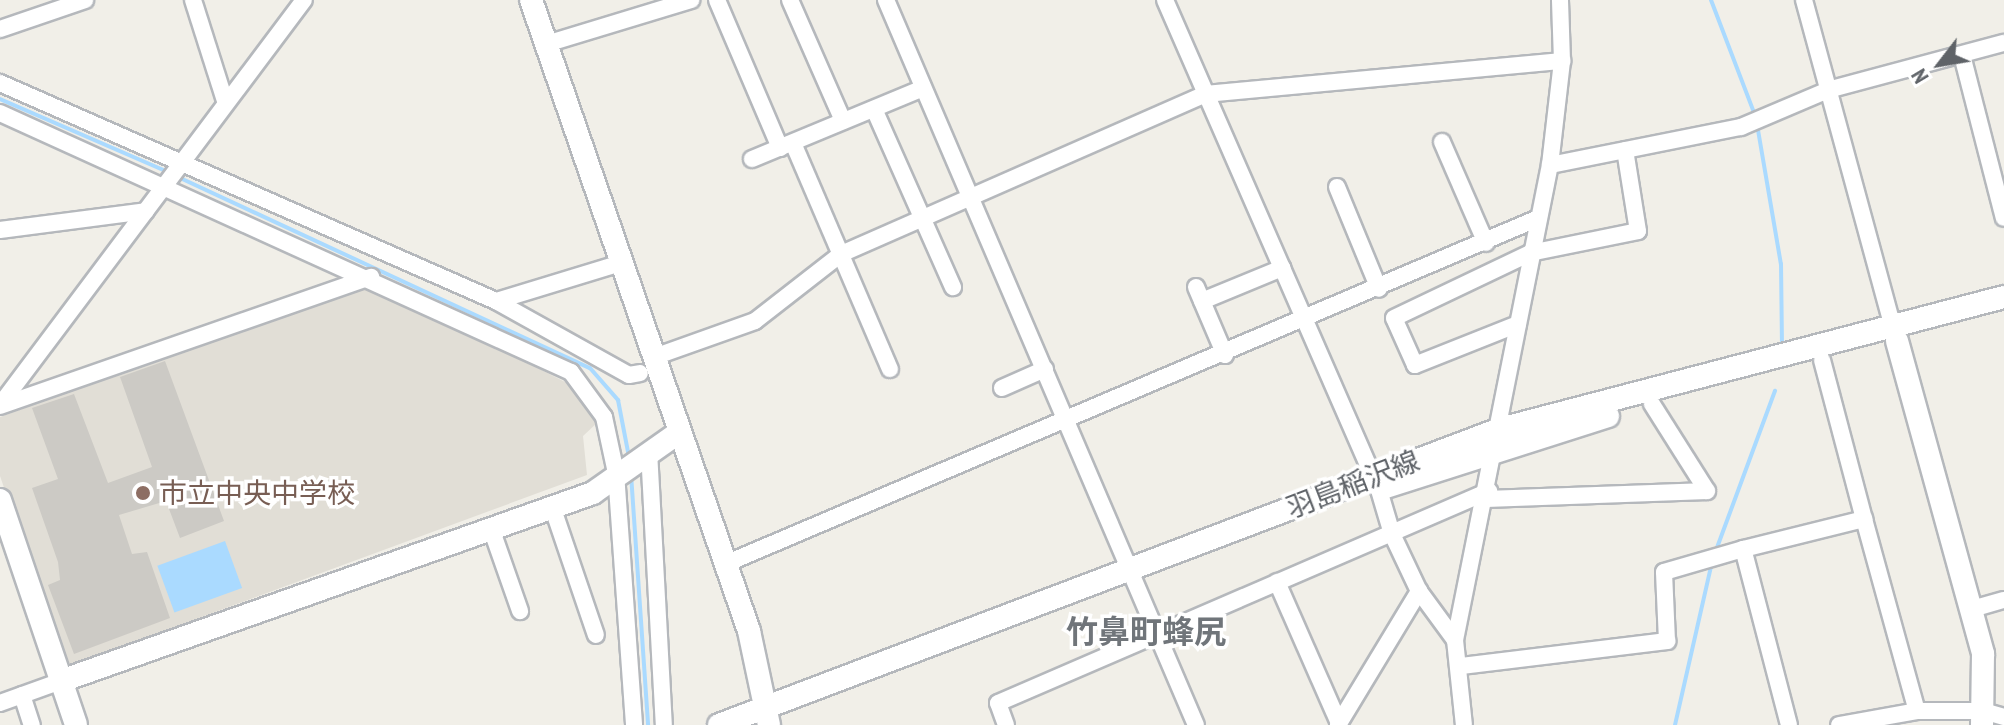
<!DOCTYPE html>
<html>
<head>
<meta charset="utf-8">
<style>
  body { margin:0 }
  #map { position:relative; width:2004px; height:725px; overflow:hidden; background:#f1efe8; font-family:"PT Sans Narrow","Noto Sans JP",sans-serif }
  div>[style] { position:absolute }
  .education>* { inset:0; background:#e1ded6 }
  .water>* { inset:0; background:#aadaff; transform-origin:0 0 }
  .stream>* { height:4px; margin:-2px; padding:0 2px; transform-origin:2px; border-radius:2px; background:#aadaff }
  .building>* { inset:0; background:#cccac5 }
  .roads { filter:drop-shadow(2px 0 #b5b8bc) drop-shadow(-2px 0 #b5b8bc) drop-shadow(0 2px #b5b8bc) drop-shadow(0 -2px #b5b8bc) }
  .street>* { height:16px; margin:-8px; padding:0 8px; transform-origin:8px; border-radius:8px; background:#fff }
  .secondary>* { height:22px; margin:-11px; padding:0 11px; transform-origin:11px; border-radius:11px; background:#fff }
  .dots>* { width:22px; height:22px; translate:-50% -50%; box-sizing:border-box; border:4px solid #fff; border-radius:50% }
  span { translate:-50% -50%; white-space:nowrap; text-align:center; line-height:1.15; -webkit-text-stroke:7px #fff; paint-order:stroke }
  .street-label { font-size:28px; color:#5f6368 }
  .education-label { font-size:28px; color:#785e54 }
  .left { translate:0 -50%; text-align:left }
  .quarter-label { font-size:32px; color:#70757a; font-weight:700 }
  .north { position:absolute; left:1900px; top:24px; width:80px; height:80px; -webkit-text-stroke:6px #fff; paint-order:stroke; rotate:239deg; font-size:22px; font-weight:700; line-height:32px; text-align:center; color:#5f6368 }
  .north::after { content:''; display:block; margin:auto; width:28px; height:36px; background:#5f6368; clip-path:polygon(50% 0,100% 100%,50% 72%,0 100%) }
</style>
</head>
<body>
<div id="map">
  <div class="education">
    <i style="clip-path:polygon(370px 283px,565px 382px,598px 422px,583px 436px,587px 475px,66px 667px,0 476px,0 417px)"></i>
  </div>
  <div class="water">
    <i style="left:225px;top:541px;width:50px;height:72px;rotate:70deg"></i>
  </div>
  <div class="stream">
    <i style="left:1711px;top:0;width:123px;rotate:69.1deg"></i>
    <i style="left:0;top:99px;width:185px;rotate:23.5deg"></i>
    <i style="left:1758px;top:130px;width:136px;rotate:80.3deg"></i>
    <i style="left:1781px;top:264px;width:77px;rotate:89.3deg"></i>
    <i style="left:178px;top:177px;width:454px;rotate:24.9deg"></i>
    <i style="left:590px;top:368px;width:43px;rotate:48.8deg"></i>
    <i style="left:618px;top:400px;width:58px;rotate:79.1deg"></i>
    <i style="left:631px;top:474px;width:252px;rotate:86.1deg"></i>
    <i style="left:1715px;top:553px;width:173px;rotate:-69.7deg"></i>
    <i style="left:1675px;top:725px;width:167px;rotate:-77.2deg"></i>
  </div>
  <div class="building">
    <i style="clip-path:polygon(165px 361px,224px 521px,180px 538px,166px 501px,119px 515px,132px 554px,147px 552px,170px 618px,74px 654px,48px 585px,60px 580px,58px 562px,32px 488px,58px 479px,32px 408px,74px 394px,108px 483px,152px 467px,120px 377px)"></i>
  </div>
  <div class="roads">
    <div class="street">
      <i style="left:193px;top:0;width:106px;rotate:72.4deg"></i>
      <i style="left:717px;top:0;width:161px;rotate:66.9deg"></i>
      <i style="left:790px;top:0;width:132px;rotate:66.3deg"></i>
      <i style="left:886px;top:0;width:788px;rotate:66.85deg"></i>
      <i style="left:1165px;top:0;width:535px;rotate:66.41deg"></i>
      <i style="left:1379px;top:490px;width:46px;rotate:73.5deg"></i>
      <i style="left:1392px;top:534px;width:63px;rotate:64.7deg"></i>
      <i style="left:1419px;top:591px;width:61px;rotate:53.7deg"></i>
      <i style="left:1455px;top:640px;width:85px;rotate:84deg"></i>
      <i style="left:1804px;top:0;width:347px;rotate:74.8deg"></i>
      <i style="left:0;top:29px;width:90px;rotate:-18.8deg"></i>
      <i style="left:546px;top:44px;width:152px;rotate:-16.9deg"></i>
      <i style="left:1962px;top:55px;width:168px;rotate:75.6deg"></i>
      <i style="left:0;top:83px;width:542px;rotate:23.73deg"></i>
      <i style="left:496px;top:301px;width:131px;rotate:-16.9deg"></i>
      <i style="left:874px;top:109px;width:195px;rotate:66.1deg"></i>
      <i style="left:0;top:113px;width:627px;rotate:24.4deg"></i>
      <i style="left:571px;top:372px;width:56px;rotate:53.7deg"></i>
      <i style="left:604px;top:417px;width:57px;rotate:77.9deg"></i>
      <i style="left:616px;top:473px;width:253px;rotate:85.9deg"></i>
      <i style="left:1442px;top:142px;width:110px;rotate:66.5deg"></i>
      <i style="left:793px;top:143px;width:246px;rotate:66.8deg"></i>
      <i style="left:752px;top:159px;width:185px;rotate:-22.5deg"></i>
      <i style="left:1550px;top:165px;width:195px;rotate:-11.3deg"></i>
      <i style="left:1741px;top:127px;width:95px;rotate:-23deg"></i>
      <i style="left:1828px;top:90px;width:182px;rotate:-15deg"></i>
      <i style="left:1337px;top:187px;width:110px;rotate:67.6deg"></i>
      <i style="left:0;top:230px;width:147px;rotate:-7.4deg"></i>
      <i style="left:1196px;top:287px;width:74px;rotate:66.9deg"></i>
      <i style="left:496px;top:301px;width:152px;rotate:29.1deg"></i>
      <i style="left:629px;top:375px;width:11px;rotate:-10deg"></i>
      <i style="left:1202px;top:301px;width:87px;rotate:-22.4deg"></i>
      <i style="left:1518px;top:324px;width:111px;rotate:158.3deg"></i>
      <i style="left:1415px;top:365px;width:51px;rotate:-114.1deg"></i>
      <i style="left:1394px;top:318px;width:151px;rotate:-25.5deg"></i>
      <i style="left:1530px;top:253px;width:110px;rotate:-11.5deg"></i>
      <i style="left:1638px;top:231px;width:82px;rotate:-99.1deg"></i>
      <i style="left:654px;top:357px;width:107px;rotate:-19.6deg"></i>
      <i style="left:755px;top:321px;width:109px;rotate:-37.9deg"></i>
      <i style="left:841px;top:254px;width:398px;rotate:-23.7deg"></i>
      <i style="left:1205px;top:94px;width:359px;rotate:-5.3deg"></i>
      <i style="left:1002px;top:388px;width:47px;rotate:-23.8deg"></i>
      <i style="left:0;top:405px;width:506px;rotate:-53.11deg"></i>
      <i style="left:0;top:406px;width:393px;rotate:-19.2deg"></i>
      <i style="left:649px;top:451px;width:274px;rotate:86.9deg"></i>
      <i style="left:1487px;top:499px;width:220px;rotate:-2.1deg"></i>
      <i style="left:1707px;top:491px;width:103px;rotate:-122.3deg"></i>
      <i style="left:553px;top:509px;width:133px;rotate:71.2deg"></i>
      <i style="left:1864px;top:519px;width:199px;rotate:74.6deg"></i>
      <i style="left:492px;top:531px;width:85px;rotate:70.7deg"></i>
      <i style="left:725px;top:564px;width:881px;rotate:-23.04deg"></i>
      <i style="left:1277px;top:582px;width:154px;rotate:66.3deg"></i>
      <i style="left:1972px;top:609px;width:33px;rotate:-16deg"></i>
      <i style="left:1455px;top:640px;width:484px;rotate:-78.7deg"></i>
      <i style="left:1550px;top:165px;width:105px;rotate:-83.4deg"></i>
      <i style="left:1562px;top:61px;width:61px;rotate:-91.9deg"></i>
      <i style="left:1461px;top:666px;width:208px;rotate:-6.9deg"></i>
      <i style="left:1667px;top:641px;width:69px;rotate:-92.5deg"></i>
      <i style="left:1664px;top:572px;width:82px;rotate:-16.2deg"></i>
      <i style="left:22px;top:695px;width:32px;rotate:72deg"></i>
      <i style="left:0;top:703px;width:65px;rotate:-19.8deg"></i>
      <i style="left:1006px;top:725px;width:23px;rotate:-110deg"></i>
      <i style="left:998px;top:703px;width:535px;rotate:-23.35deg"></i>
      <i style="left:1338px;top:725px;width:157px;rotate:-58.8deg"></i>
      <i style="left:1789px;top:725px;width:182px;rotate:-104.6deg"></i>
      <i style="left:1743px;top:549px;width:125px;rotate:-13.9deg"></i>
      <i style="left:1864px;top:519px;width:164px;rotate:-104.8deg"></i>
      <i style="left:1839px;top:725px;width:79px;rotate:-10.2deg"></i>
      <i style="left:1917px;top:711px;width:66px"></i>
      <i style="left:1983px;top:711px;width:22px;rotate:16deg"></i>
    </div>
    <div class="secondary">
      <i style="left:531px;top:0;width:668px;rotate:70.94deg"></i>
      <i style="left:749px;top:631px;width:96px;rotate:78deg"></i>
      <i style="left:1897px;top:341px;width:325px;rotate:74.6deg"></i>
      <i style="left:1983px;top:654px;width:71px;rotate:90.8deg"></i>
      <i style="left:1386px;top:487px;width:233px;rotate:-17.7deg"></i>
      <i style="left:0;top:500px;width:237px;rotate:71.3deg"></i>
      <i style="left:61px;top:681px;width:564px;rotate:-19.46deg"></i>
      <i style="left:593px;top:493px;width:104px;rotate:-35.2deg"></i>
      <i style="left:719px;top:725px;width:835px;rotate:-20.76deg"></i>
      <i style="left:1500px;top:429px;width:521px;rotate:-14.68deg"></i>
    </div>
  </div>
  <div class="dots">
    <i style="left:143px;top:493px;background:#8d6e63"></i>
  </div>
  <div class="street-label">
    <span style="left:1353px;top:484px;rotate:-21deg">羽島稲沢線</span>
  </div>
  <div class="education-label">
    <span class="left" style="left:159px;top:493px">市立中央中学校</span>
  </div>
  <div class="quarter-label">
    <span style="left:1146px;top:631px">竹鼻町蜂尻</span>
  </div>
  <div class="north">N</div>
</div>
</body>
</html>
